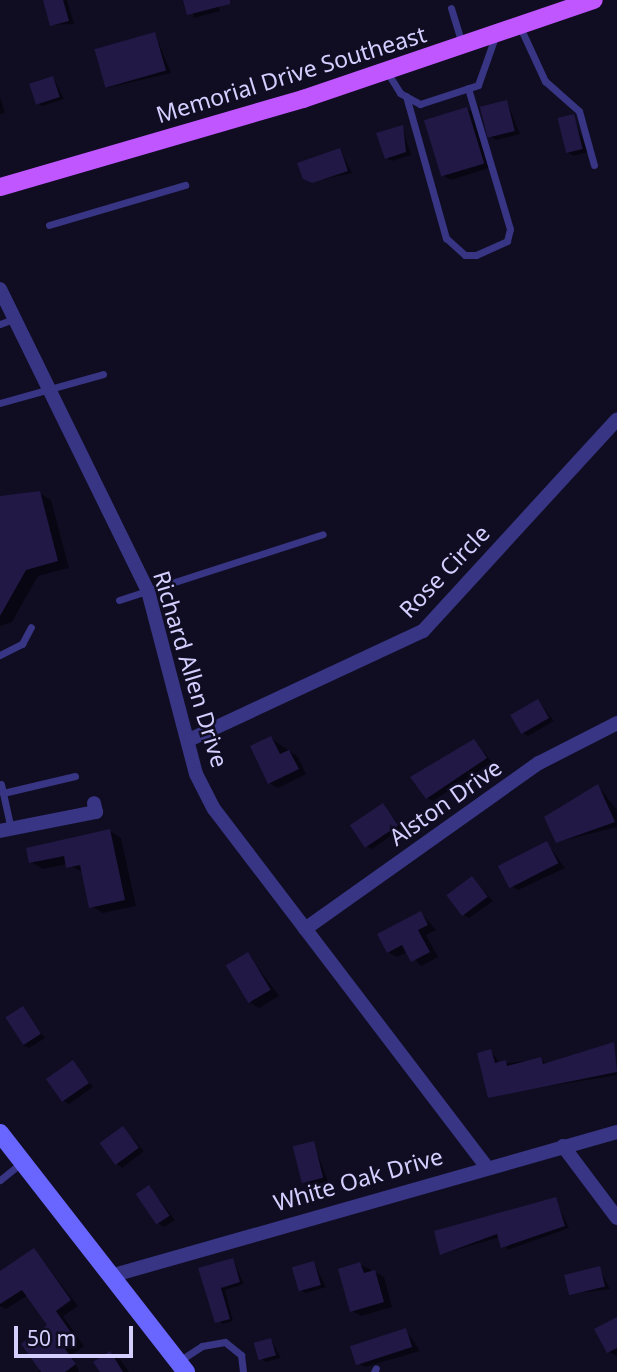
<!DOCTYPE html>
<html>
<head>
<meta charset="utf-8">
<style>
  body { margin:0 }
  #map { position:relative; width:617px; height:1372px; overflow:hidden; background:#100d23; font-family:"Noto Sans",sans-serif }
  div>[style] { position:absolute }
  .shadow>* { inset:0; background:#0007 }
  .building>* { inset:0; background:#211845; transform-origin:0 0 }
  .service>* { height:7px; margin:-3.5px; padding:0 3.5px; transform-origin:3.5px; border-radius:3.5px; background:#383584 }
  .minor>* { height:14px; margin:-7px; padding:0 7px; transform-origin:7px; border-radius:7px; background:#383584 }
  .secondary>* { height:18px; margin:-9px; padding:0 9px; transform-origin:9px; border-radius:9px; background:#6966ff }
  .primary>* { height:18px; margin:-9px; padding:0 9px; transform-origin:9px; border-radius:9px; background:#bf56ff }
  span { translate:-50% -50%; white-space:nowrap; text-align:center; line-height:1.15; -webkit-text-stroke:5px #100d23; paint-order:stroke }
  .street-label { font-size:23px; color:#d4cfff }
  .scale { position:absolute; left:14px; top:1326px; width:119px; height:32px; box-sizing:border-box; border:4px solid #d4cfff; border-top:0; padding-left:9px; font-size:21px; line-height:24px; white-space:nowrap; color:#d4cfff; -webkit-text-stroke:5px #100d23; paint-order:stroke }
</style>
</head>
<body>
<div id="map">
  <div class="shadow">
    <i style="clip-path:polygon(45px 0,67px 0,74px 24px,52px 25px)"></i>
    <i style="clip-path:polygon(190px 0,217px 0,220px 11px,194px 18px)"></i>
    <i style="clip-path:polygon(155px 34px,171px 73px,107px 88px)"></i>
    <i style="clip-path:polygon(53px 77px,64px 99px,42px 106px,36px 102px)"></i>
    <i style="clip-path:polygon(0 97px,5px 113px,0 114px)"></i>
    <i style="clip-path:polygon(507px 102px,520px 134px,496px 140px,491px 137px)"></i>
    <i style="clip-path:polygon(467px 109px,476px 114px,492px 167px,451px 180px,442px 175px)"></i>
    <i style="clip-path:polygon(573px 116px,588px 152px,574px 156px,568px 153px)"></i>
    <i style="clip-path:polygon(402px 126px,411px 155px,392px 161px,386px 158px)"></i>
    <i style="clip-path:polygon(340px 150px,352px 173px,311px 182px)"></i>
    <i style="clip-path:polygon(39px 493px,51px 500px,69px 568px,38px 576px,12px 622px,0 626px,0 498px)"></i>
    <i style="clip-path:polygon(538px 701px,554px 721px,528px 736px,523px 733px)"></i>
    <i style="clip-path:polygon(271px 738px,298px 757px,306px 774px,278px 788px,269px 783px)"></i>
    <i style="clip-path:polygon(474px 741px,492px 762px,433px 801px,427px 798px)"></i>
    <i style="clip-path:polygon(598px 786px,617px 810px,617px 827px,557px 842px)"></i>
    <i style="clip-path:polygon(383px 805px,402px 828px,372px 849px,366px 846px)"></i>
    <i style="clip-path:polygon(110px 831px,121px 838px,136px 906px,103px 913px,91px 906px,84px 873px,67px 864px,43px 869px,31px 862px)"></i>
    <i style="clip-path:polygon(547px 843px,565px 868px,518px 890px,509px 885px)"></i>
    <i style="clip-path:polygon(472px 878px,493px 901px,469px 918px,464px 915px)"></i>
    <i style="clip-path:polygon(421px 913px,436px 930px,426px 935px,438px 957px,421px 966px,408px 952px,397px 957px,388px 952px)"></i>
    <i style="clip-path:polygon(248px 954px,279px 996px,259px 1008px,251px 1003px)"></i>
    <i style="clip-path:polygon(23px 1008px,45px 1038px,29px 1048px,23px 1045px)"></i>
    <i style="clip-path:polygon(613px 1044px,617px 1075px,490px 1096px,491px 1051px,500px 1064px,541px 1059px,547px 1065px)"></i>
    <i style="clip-path:polygon(73px 1063px,93px 1087px,69px 1104px,64px 1101px)"></i>
    <i style="clip-path:polygon(123px 1128px,144px 1151px,122px 1168px,117px 1164px)"></i>
    <i style="clip-path:polygon(313px 1143px,328px 1181px,310px 1186px,304px 1182px)"></i>
    <i style="clip-path:polygon(149px 1187px,175px 1220px,164px 1227px,159px 1224px)"></i>
    <i style="clip-path:polygon(555px 1199px,569px 1228px,508px 1250px,500px 1237px,442px 1254px)"></i>
    <i style="clip-path:polygon(34px 1250px,78px 1306px,63px 1316px,84px 1346px,72px 1355px,79px 1372px,39px 1372px,49px 1325px,28px 1295px,6px 1309px,0 1306px,0 1273px)"></i>
    <i style="clip-path:polygon(233px 1260px,244px 1284px,225px 1290px,233px 1321px,222px 1324px,200px 1269px)"></i>
    <i style="clip-path:polygon(314px 1263px,326px 1287px,306px 1293px,300px 1290px)"></i>
    <i style="clip-path:polygon(360px 1264px,384px 1277px,392px 1307px,361px 1316px,352px 1311px)"></i>
    <i style="clip-path:polygon(599px 1268px,610px 1289px,571px 1294px)"></i>
    <i style="clip-path:polygon(617px 1319px,617px 1356px,609px 1352px)"></i>
    <i style="clip-path:polygon(406px 1330px,420px 1351px,365px 1367px,356px 1362px)"></i>
    <i style="clip-path:polygon(271px 1340px,281px 1358px,266px 1362px,261px 1359px)"></i>
    <i style="clip-path:polygon(110px 1353px,120px 1359px,129px 1372px,102px 1372px)"></i>
  </div>
  <div class="building">
    <i style="clip-path:polygon(43px 0,63px 0,69px 21px,50px 26px)"></i>
    <i style="clip-path:polygon(183px 0,230px 0,230px 4px,187px 15px)"></i>
    <i style="left:155px;top:32px;width:40px;height:63px;rotate:74deg"></i>
    <i style="left:53px;top:76px;width:22px;height:25px;rotate:72deg"></i>
    <i style="left:507px;top:100px;width:32px;height:28px;rotate:76deg"></i>
    <i style="left:467px;top:107px;width:59px;height:45px;rotate:73deg"></i>
    <i style="left:574px;top:114px;width:36px;height:17px;rotate:76deg"></i>
    <i style="clip-path:polygon(403px 125px,406px 152px,385px 159px,376px 133px)"></i>
    <i style="clip-path:polygon(340px 148px,348px 171px,312px 183px,303px 179px,297px 163px)"></i>
    <i style="clip-path:polygon(40px 491px,58px 561px,26px 570px,0 616px,0 496px)"></i>
    <i style="left:538px;top:699px;width:22px;height:32px;rotate:60deg"></i>
    <i style="clip-path:polygon(271px 736px,280px 754px,289px 750px,299px 769px,268px 784px,250px 746px)"></i>
    <i style="clip-path:polygon(474px 739px,487px 758px,426px 799px,410px 777px)"></i>
    <i style="clip-path:polygon(598px 784px,615px 822px,556px 843px,544px 817px)"></i>
    <i style="left:383px;top:803px;width:27px;height:40px;rotate:56deg"></i>
    <i style="clip-path:polygon(110px 829px,125px 900px,89px 908px,80px 865px,66px 868px,64px 856px,29px 863px,26px 848px)"></i>
    <i style="left:547px;top:841px;width:25px;height:55px;rotate:63deg"></i>
    <i style="left:472px;top:876px;width:26px;height:32px;rotate:53deg"></i>
    <i style="clip-path:polygon(421px 911px,428px 925px,418px 930px,430px 952px,411px 962px,402px 945px,387px 953px,377px 934px)"></i>
    <i style="left:248px;top:952px;width:44px;height:26px;rotate:59deg"></i>
    <i style="left:23px;top:1006px;width:33px;height:21px;rotate:57deg"></i>
    <i style="clip-path:polygon(614px 1042px,617px 1072px,488px 1098px,477px 1053px,491px 1049px,495px 1063px,506px 1060px,507px 1066px,541px 1057px,543px 1064px)"></i>
    <i style="left:73px;top:1060px;width:28px;height:33px;rotate:55deg"></i>
    <i style="left:123px;top:1126px;width:27px;height:29px;rotate:54deg"></i>
    <i style="left:314px;top:1141px;width:38px;height:22px;rotate:76deg"></i>
    <i style="left:149px;top:1185px;width:37px;height:16px;rotate:56deg"></i>
    <i style="clip-path:polygon(556px 1197px,565px 1226px,501px 1248px,497px 1234px,440px 1255px,434px 1231px)"></i>
    <i style="clip-path:polygon(34px 1248px,71px 1300px,56px 1311px,77px 1341px,65px 1349px,76px 1364px,65px 1372px,41px 1372px,21px 1344px,47px 1325px,22px 1290px,0 1304px,0 1271px)"></i>
    <i style="clip-path:polygon(233px 1258px,240px 1282px,221px 1288px,230px 1319px,215px 1323px,198px 1268px)"></i>
    <i style="left:314px;top:1261px;width:25px;height:23px;rotate:74deg"></i>
    <i style="clip-path:polygon(360px 1262px,364px 1273px,375px 1270px,384px 1302px,350px 1312px,338px 1269px)"></i>
    <i style="left:600px;top:1266px;width:21px;height:37px;rotate:76deg"></i>
    <i style="clip-path:polygon(617px 1317px,617px 1348px,607px 1353px,594px 1329px)"></i>
    <i style="left:406px;top:1328px;width:20px;height:59px;rotate:72deg"></i>
    <i style="left:271px;top:1338px;width:18px;height:18px;rotate:74deg"></i>
    <i style="clip-path:polygon(110px 1351px,123px 1372px,100px 1372px,93px 1362px)"></i>
  </div>
  <div class="service">
    <i style="left:451px;top:8px;width:38px;rotate:73deg"></i>
    <i style="left:520px;top:27px;width:60px;rotate:65.2deg"></i>
    <i style="left:545px;top:81px;width:45px;rotate:41.4deg"></i>
    <i style="left:579px;top:111px;width:56px;rotate:74.5deg"></i>
    <i style="left:387px;top:72px;width:25px;rotate:58deg"></i>
    <i style="left:400px;top:93px;width:23px;rotate:29deg"></i>
    <i style="left:420px;top:104px;width:61px;rotate:-18.1deg"></i>
    <i style="left:478px;top:85px;width:51px;rotate:-70.5deg"></i>
    <i style="left:406px;top:96px;width:148px;rotate:74.3deg"></i>
    <i style="left:446px;top:238px;width:25px;rotate:42deg"></i>
    <i style="left:465px;top:255px;width:11px"></i>
    <i style="left:476px;top:255px;width:34px;rotate:-24deg"></i>
    <i style="left:507px;top:241px;width:12px;rotate:-76deg"></i>
    <i style="left:510px;top:229px;width:147px;rotate:-106.6deg"></i>
    <i style="left:49px;top:225px;width:142px;rotate:-16.4deg"></i>
    <i style="left:0;top:324px;width:17px;rotate:-21deg"></i>
    <i style="left:0;top:403px;width:107px;rotate:-15.7deg"></i>
    <i style="left:119px;top:600px;width:214px;rotate:-17.9deg"></i>
    <i style="left:0;top:655px;width:25px;rotate:-27deg"></i>
    <i style="left:22px;top:644px;width:19px;rotate:-62deg"></i>
    <i style="left:1px;top:784px;width:46px;rotate:77.5deg"></i>
    <i style="left:3px;top:793px;width:74px;rotate:-13.3deg"></i>
    <i style="left:0;top:1180px;width:27px;rotate:-39deg"></i>
    <i style="left:179px;top:1361px;width:27px;rotate:-33deg"></i>
    <i style="left:202px;top:1346px;width:23px;rotate:-10deg"></i>
    <i style="left:225px;top:1342px;width:21px;rotate:39deg"></i>
    <i style="left:241px;top:1355px;width:17px;rotate:83deg"></i>
    <i style="left:374px;top:1372px;width:4px;rotate:-63deg"></i>
  </div>
  <div class="minor">
    <i style="left:0;top:289px;width:336px;rotate:63.9deg"></i>
    <i style="left:148px;top:591px;width:189px;rotate:75.3deg"></i>
    <i style="left:196px;top:774px;width:39px;rotate:63deg"></i>
    <i style="left:214px;top:809px;width:450px;rotate:52.7deg"></i>
    <i style="left:191px;top:739px;width:256px;rotate:-25deg"></i>
    <i style="left:423px;top:631px;width:287px;rotate:-47.5deg"></i>
    <i style="left:0;top:831px;width:98px;rotate:-11.2deg"></i>
    <i style="left:96px;top:812px;width:9px;rotate:-103deg"></i>
    <i style="left:305px;top:929px;width:287px;rotate:-35.4deg"></i>
    <i style="left:539px;top:763px;width:88px;rotate:-27.1deg"></i>
    <i style="left:563px;top:1146px;width:90px;rotate:53.1deg"></i>
    <i style="left:114px;top:1275px;width:523px;rotate:-15.87deg"></i>
  </div>
  <div class="secondary">
    <i style="left:0;top:1133px;width:303px;rotate:52.1deg"></i>
  </div>
  <div class="primary">
    <i style="left:0;top:187px;width:316px;rotate:-16.2deg"></i>
    <i style="left:303px;top:99px;width:307px;rotate:-18.8deg"></i>
  </div>
  <div class="street-label">
    <span style="left:291px;top:74px;rotate:-17deg">Memorial Drive Southeast</span>
    <span style="left:444px;top:571px;rotate:-46deg">Rose Circle</span>
    <span style="left:191px;top:669px;rotate:73deg">Richard Allen Drive</span>
    <span style="left:445px;top:802px;rotate:-35deg">Alston Drive</span>
    <span style="left:358px;top:1179px;rotate:-16deg">White Oak Drive</span>
  </div>
  <div class="scale">50 m</div>
</div>
</body>
</html>
